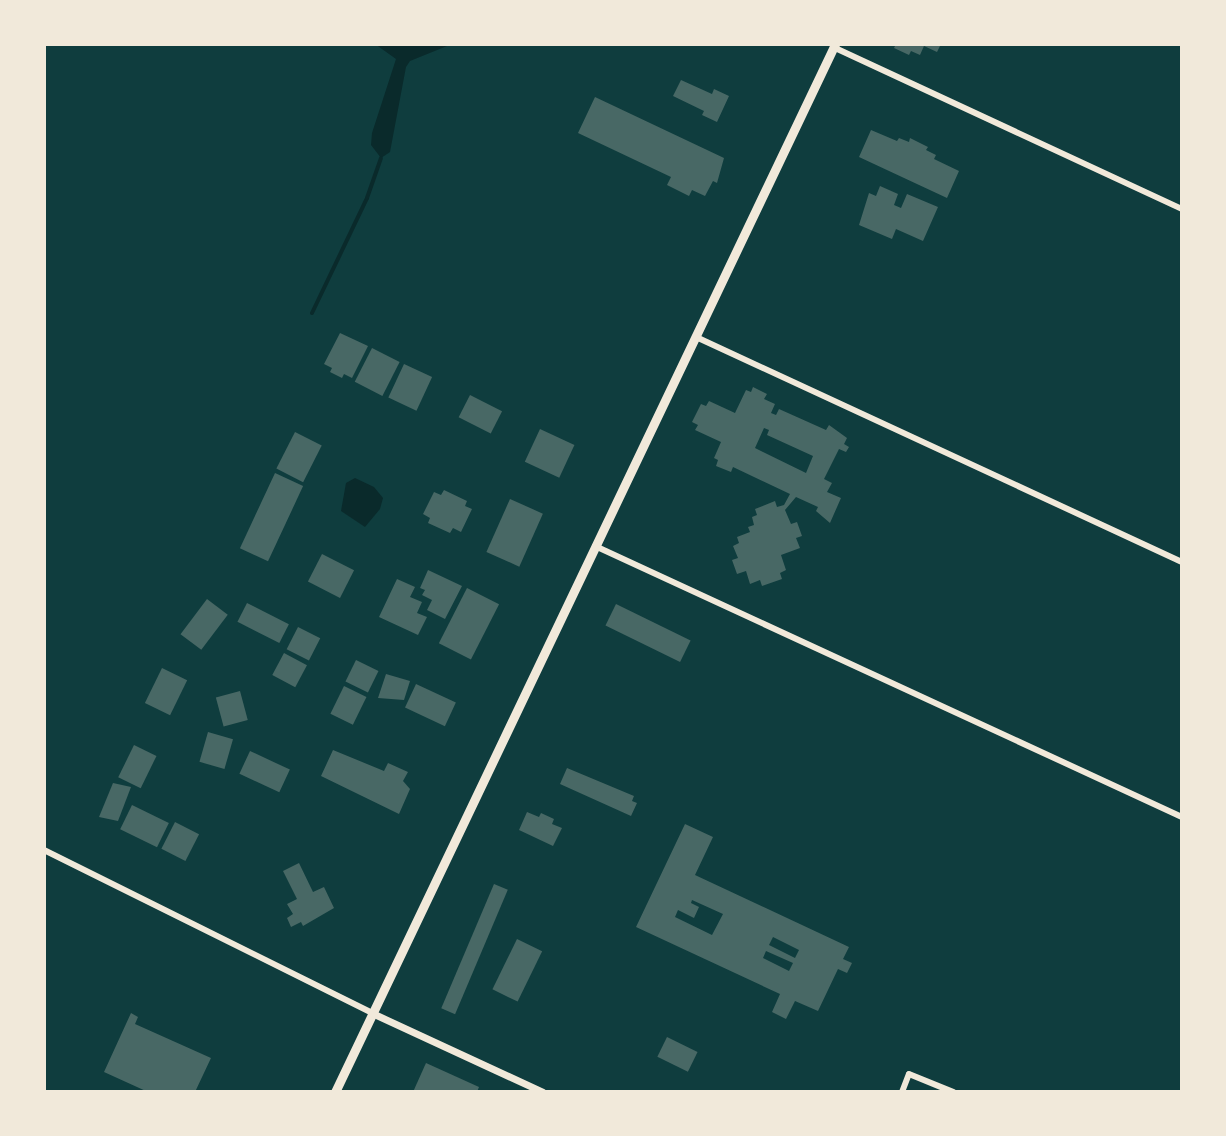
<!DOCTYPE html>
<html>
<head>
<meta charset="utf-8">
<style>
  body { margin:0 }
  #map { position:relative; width:1226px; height:1136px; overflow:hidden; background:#0f3d3e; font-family:"Crimson Pro",serif }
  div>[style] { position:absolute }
  .water>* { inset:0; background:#0a2a2b }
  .stream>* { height:4px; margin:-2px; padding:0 2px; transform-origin:2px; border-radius:2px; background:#0a2a2b }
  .building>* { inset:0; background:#486865; transform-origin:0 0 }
  .minor>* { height:6px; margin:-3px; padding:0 3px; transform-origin:3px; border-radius:3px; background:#f1e9da }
  .tertiary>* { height:7px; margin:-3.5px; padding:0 3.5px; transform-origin:3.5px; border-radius:3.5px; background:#f1e9da }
  .primary>* { height:9px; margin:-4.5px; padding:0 4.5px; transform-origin:4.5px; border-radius:4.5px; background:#f1e9da }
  span { translate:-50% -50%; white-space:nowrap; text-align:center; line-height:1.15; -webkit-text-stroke:8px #f1e9da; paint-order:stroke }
  .frame { position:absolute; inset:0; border:46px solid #f1e9da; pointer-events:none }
</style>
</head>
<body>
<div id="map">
  <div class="water">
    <i style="clip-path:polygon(375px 44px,452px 44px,410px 61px,406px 67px,390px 152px,381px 158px,371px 145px,372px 133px,396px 59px)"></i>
    <i style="clip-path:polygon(355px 478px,374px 487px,383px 498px,380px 509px,365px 527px,341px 511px,346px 483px)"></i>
  </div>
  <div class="stream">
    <i style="left:312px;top:313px;width:127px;rotate:-64.4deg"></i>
    <i style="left:367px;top:198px;width:42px;rotate:-70.7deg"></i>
  </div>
  <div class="building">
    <i style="clip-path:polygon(896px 44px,941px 44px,937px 52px,924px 46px,920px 55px,911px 51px,909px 55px,894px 48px)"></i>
    <i style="clip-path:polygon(681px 80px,712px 94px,714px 89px,729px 96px,717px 122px,702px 115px,704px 111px,673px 96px)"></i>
    <i style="clip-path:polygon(595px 97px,724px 158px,717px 183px,713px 181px,705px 196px,692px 190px,689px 196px,667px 185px,671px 177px,578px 133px)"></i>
    <i style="clip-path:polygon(871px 130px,897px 141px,899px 138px,909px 142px,910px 138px,928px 147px,926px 150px,936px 155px,934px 159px,959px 171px,947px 198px,859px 157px)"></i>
    <i style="clip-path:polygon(880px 186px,898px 194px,894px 205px,901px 208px,907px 194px,938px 207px,923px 241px,896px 229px,892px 239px,859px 225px,869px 193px,876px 196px)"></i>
    <i style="clip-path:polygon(340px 333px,368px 346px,352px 378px,344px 374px,342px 378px,330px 372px,332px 368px,324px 364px)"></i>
    <i style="left:372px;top:348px;width:31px;height:38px;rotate:27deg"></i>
    <i style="left:404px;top:364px;width:31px;height:37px;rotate:25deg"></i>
    <i style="clip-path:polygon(evenodd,753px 387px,767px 394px,764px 399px,775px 404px,771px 413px,776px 415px,779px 409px,826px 430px,829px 425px,847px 438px,844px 444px,849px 447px,846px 452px,839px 449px,824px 479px,832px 483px,827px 492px,841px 498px,830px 523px,816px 511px,818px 507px,796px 497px,785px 510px,791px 524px,797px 522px,802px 536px,796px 538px,800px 548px,781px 555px,786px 570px,780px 573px,782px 579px,762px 586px,760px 580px,750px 584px,746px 571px,737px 574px,732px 560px,738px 558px,733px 546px,739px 543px,737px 537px,750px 532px,748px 527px,754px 525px,752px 517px,757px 515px,755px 509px,775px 501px,777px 507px,784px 505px,790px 494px,733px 467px,731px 472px,716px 466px,718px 460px,714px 458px,721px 442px,695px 430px,698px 425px,692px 422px,701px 404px,706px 406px,709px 401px,735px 413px,746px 390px,751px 392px,753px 387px,764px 428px,769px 430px,767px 435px,813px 456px,806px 473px,755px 448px,764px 428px)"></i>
    <i style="left:470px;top:395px;width:36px;height:25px;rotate:27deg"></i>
    <i style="left:540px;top:429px;width:38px;height:36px;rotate:25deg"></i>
    <i style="left:295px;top:432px;width:30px;height:41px;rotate:27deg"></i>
    <i style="left:275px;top:473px;width:31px;height:83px;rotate:25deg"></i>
    <i style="clip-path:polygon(444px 490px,467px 501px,465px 506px,472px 509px,461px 532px,453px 528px,450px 533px,428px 523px,430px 518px,423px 514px,434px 492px,441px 495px)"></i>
    <i style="left:510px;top:499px;width:36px;height:58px;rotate:24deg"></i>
    <i style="left:322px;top:554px;width:36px;height:31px;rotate:27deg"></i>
    <i style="clip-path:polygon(428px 570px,462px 586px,445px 619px,427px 610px,432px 600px,422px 595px,425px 590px,420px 588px)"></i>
    <i style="clip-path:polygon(397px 579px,415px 587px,410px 597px,422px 602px,417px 613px,427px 617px,418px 635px,379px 617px)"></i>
    <i style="left:467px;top:588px;width:36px;height:62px;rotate:27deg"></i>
    <i style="left:207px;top:599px;width:26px;height:44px;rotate:37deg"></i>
    <i style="left:247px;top:603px;width:47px;height:21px;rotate:27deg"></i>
    <i style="left:616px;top:604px;width:83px;height:24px;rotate:26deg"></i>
    <i style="left:298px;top:627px;width:25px;height:25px;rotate:27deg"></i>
    <i style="left:284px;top:653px;width:26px;height:25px;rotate:28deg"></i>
    <i style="left:356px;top:660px;width:25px;height:24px;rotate:26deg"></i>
    <i style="left:162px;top:668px;width:28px;height:39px;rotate:26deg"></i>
    <i style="clip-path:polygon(386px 674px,410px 681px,404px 700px,378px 698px)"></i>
    <i style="left:416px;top:684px;width:44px;height:26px;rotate:25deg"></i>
    <i style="left:344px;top:686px;width:25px;height:31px;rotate:26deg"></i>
    <i style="left:240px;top:691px;width:30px;height:25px;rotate:75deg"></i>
    <i style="left:208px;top:732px;width:26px;height:31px;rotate:16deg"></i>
    <i style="left:134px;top:745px;width:25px;height:36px;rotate:26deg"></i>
    <i style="clip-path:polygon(333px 750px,384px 771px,388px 763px,408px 772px,403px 781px,410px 789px,399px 814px,321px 776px)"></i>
    <i style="left:250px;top:751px;width:44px;height:25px;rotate:25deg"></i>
    <i style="clip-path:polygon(567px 768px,634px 796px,632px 801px,637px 803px,631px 816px,560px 784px)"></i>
    <i style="clip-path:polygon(113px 783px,131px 787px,118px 821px,99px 817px)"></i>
    <i style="left:132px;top:805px;width:41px;height:27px;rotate:26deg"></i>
    <i style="clip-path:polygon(527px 812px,539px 817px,541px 813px,554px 819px,552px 824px,562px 828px,553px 846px,519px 830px)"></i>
    <i style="left:175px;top:822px;width:27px;height:30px;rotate:27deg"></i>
    <i style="clip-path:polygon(evenodd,685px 824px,713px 837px,695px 875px,849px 947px,843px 959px,852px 963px,847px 973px,838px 969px,818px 1011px,795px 1001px,786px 1019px,772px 1012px,780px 994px,636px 927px,685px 824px,692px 900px,723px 914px,712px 935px,675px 917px,678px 910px,694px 918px,699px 907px,691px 903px,692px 900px,685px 824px,773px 937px,799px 950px,795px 958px,769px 945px,773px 937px,685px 824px,766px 951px,793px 963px,789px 971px,763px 958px,766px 951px)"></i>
    <i style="clip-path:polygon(299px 863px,313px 892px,324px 887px,334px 908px,303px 926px,301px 922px,291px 927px,287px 918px,293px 914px,287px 904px,297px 899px,283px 871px)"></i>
    <i style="left:494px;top:884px;width:15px;height:135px;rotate:23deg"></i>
    <i style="left:517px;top:939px;width:28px;height:56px;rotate:26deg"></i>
    <i style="clip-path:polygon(131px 1013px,138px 1017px,135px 1024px,211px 1058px,195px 1092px,148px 1092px,104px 1072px)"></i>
    <i style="left:667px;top:1037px;width:34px;height:22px;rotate:26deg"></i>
    <i style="clip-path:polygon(426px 1063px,479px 1087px,477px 1092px,413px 1092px)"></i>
  </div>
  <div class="minor">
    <i style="left:833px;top:47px;width:385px;rotate:24.9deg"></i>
    <i style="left:696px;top:337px;width:536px;rotate:24.84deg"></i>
    <i style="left:595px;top:546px;width:647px;rotate:24.78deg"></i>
    <i style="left:44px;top:850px;width:366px;rotate:26.4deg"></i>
    <i style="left:902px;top:1092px;width:19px;rotate:-69deg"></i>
    <i style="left:909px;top:1074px;width:48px;rotate:22.2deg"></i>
  </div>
  <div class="tertiary">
    <i style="left:372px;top:1013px;width:188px;rotate:24.8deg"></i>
  </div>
  <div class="primary">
    <i style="left:335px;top:1092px;width:1161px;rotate:-64.49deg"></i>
  </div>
  <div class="frame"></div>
</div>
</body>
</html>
